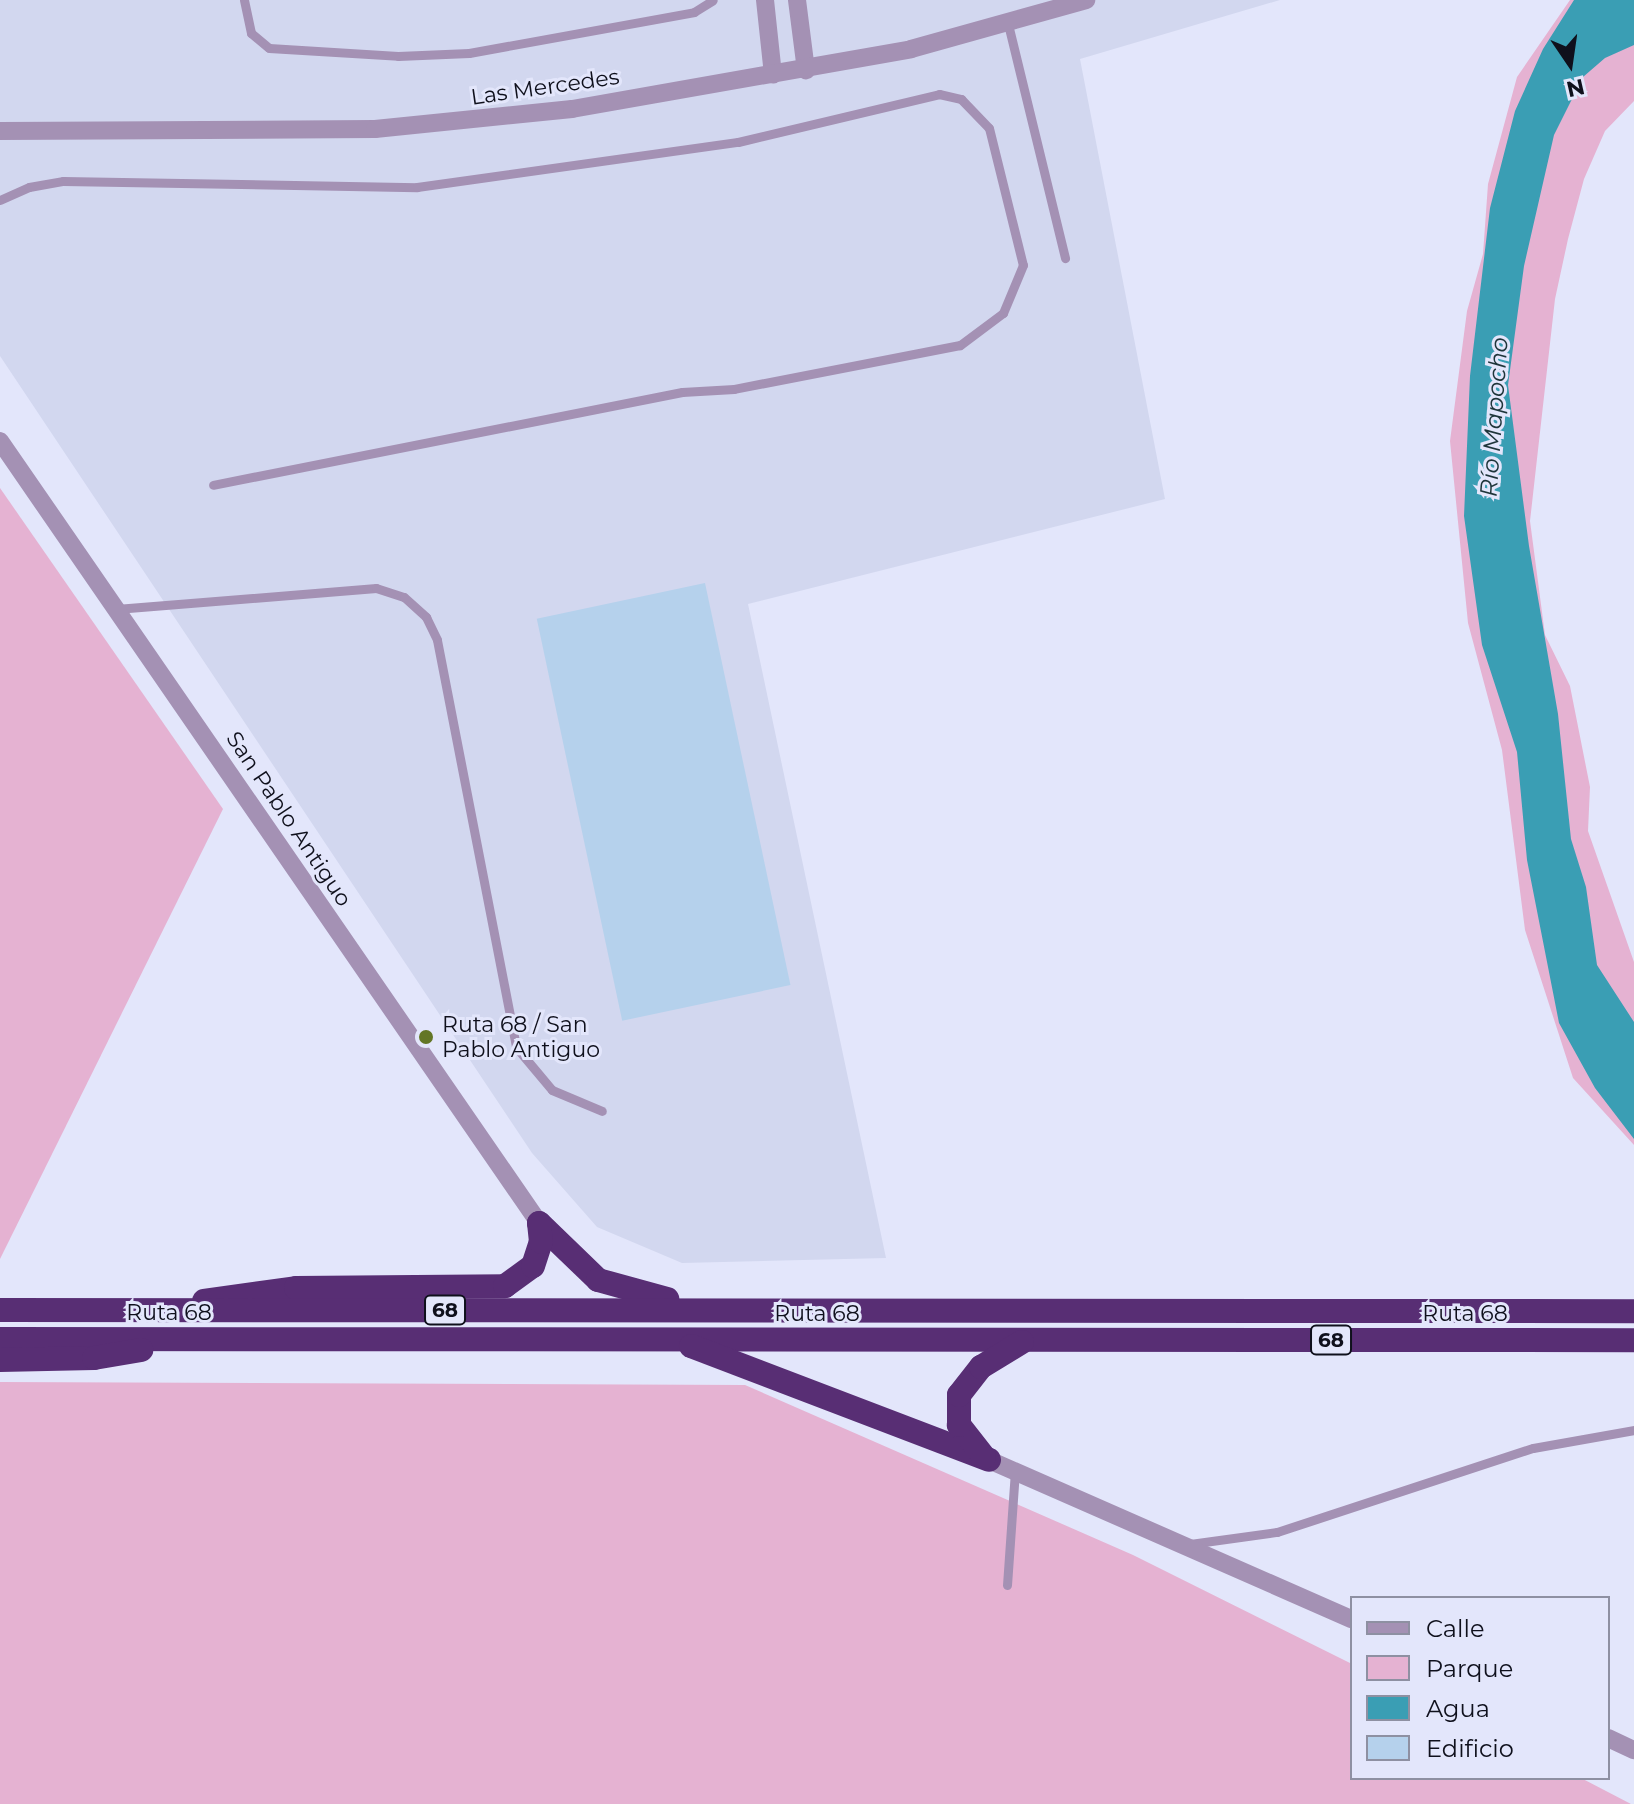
<!DOCTYPE html>
<html>
<head>
<meta charset="utf-8">
<style>
  body { margin:0 }
  #map { position:relative; width:1634px; height:1804px; overflow:hidden; background:#e3e6fb; font-family:Montserrat,sans-serif }
  div>[style] { position:absolute }
  .built>* { inset:0; background:#d2d7ef }
  .green>* { inset:0; background:#e5b2d2 }
  .water>* { inset:0; background:#3a9eb4 }
  .building>* { inset:0; background:#b5d1ec; transform-origin:0 0 }
  .service>* { height:9px; margin:-4.5px; padding:0 4.5px; transform-origin:4.5px; border-radius:4.5px; background:#a491b4 }
  .minor>* { height:18px; margin:-9px; padding:0 9px; transform-origin:9px; border-radius:9px; background:#a491b4 }
  .motorway>* { height:24px; margin:-12px; padding:0 12px; transform-origin:12px; border-radius:12px; background:#582e74 }
  .dots>* { width:22px; height:22px; translate:-50% -50%; box-sizing:border-box; border:4px solid #e3e6fb; border-radius:50% }
  span { translate:-50% -50%; white-space:nowrap; text-align:center; line-height:1.15; -webkit-text-stroke:6px #e3e6fb; paint-order:stroke }
  .shield-label span { padding:2px 6px; background:#e3e6fb; border:2px solid; border-radius:6px; -webkit-text-stroke-width:0 }
  .shield-label { font-size:20px; color:#0f101c; font-weight:700 }
  .street-label { font-size:22px; color:#0f101c }
  .poi-label { font-size:22px; color:#0f101c }
  .left { translate:0 -50%; text-align:left }
  .water-label { font-size:24px; color:#1e353a; font-style:italic }
  .legend { position:absolute; left:1350px; top:1596px; width:260px; height:184px; box-sizing:border-box; background:#e3e6fb; border:2px solid #8e90a2; margin:0; padding:10px 14px; list-style:none; font-size:24px; color:#0f101c }
  .legend li { display:flex; align-items:center; gap:16px; height:40px }
  .legend b { width:40px; border:2px solid #8e90a2 }
  .north { position:absolute; left:1530px; top:24px; width:80px; height:80px; -webkit-text-stroke:6px #e3e6fb; paint-order:stroke; rotate:167deg; font-size:22px; font-weight:700; line-height:32px; text-align:center; color:#0f101c }
  .north::after { content:''; display:block; margin:auto; width:28px; height:36px; background:#0f101c; clip-path:polygon(50% 0,100% 100%,50% 72%,0 100%) }
</style>
</head>
<body>
<div id="map">
  <div class="built">
    <i style="clip-path:polygon(0 0,1280px 0,1080px 59px,1165px 499px,748px 604px,886px 1258px,682px 1263px,597px 1227px,532px 1153px,0 356px)"></i>
  </div>
  <div class="green">
    <i style="clip-path:polygon(1570px 0,1634px 0,1634px 101px,1605px 131px,1584px 179px,1568px 239px,1555px 299px,1530px 521px,1545px 635px,1570px 686px,1590px 787px,1588px 831px,1634px 962px,1634px 1145px,1573px 1078px,1525px 930px,1502px 750px,1468px 623px,1450px 441px,1467px 311px,1483px 254px,1488px 184px,1517px 77px)"></i>
    <i style="clip-path:polygon(0 488px,223px 809px,0 1259px)"></i>
    <i style="clip-path:polygon(0 1382px,745px 1385px,1133px 1555px,1352px 1664px,1352px 1778px,1581px 1778px,1631px 1804px,0 1804px)"></i>
  </div>
  <div class="water">
    <i style="clip-path:polygon(1574px 0,1634px 0,1634px 45px,1605px 58px,1583px 77px,1554px 135px,1524px 266px,1508px 385px,1529px 546px,1558px 714px,1571px 839px,1586px 887px,1597px 965px,1634px 1022px,1634px 1139px,1595px 1088px,1559px 1023px,1527px 860px,1517px 752px,1482px 645px,1464px 516px,1470px 376px,1490px 208px,1515px 111px,1543px 49px)"></i>
  </div>
  <div class="building">
    <i style="left:705px;top:583px;width:411px;height:172px;rotate:78deg"></i>
  </div>
  <div class="service">
    <i style="left:244px;top:0;width:34px;rotate:78deg"></i>
    <i style="left:251px;top:33px;width:23px;rotate:40deg"></i>
    <i style="left:269px;top:48px;width:129px;rotate:3.5deg"></i>
    <i style="left:398px;top:56px;width:71px;rotate:-2.4deg"></i>
    <i style="left:469px;top:53px;width:229px;rotate:-10.3deg"></i>
    <i style="left:694px;top:12px;width:22px;rotate:-32deg"></i>
    <i style="left:1008px;top:24px;width:241px;rotate:76.3deg"></i>
    <i style="left:0;top:200px;width:32px;rotate:-24deg"></i>
    <i style="left:29px;top:187px;width:35px;rotate:-10deg"></i>
    <i style="left:63px;top:181px;width:354px;rotate:1deg"></i>
    <i style="left:417px;top:187px;width:324px;rotate:-8deg"></i>
    <i style="left:738px;top:142px;width:207px;rotate:-13.4deg"></i>
    <i style="left:939px;top:94px;width:23px;rotate:13deg"></i>
    <i style="left:961px;top:99px;width:40px;rotate:46deg"></i>
    <i style="left:989px;top:128px;width:141px;rotate:76.1deg"></i>
    <i style="left:1023px;top:265px;width:52px;rotate:112.6deg"></i>
    <i style="left:1003px;top:313px;width:54px;rotate:143.3deg"></i>
    <i style="left:960px;top:345px;width:230px;rotate:169deg"></i>
    <i style="left:734px;top:389px;width:52px;rotate:176.7deg"></i>
    <i style="left:682px;top:392px;width:478px;rotate:168.8deg"></i>
    <i style="left:116px;top:609px;width:261px;rotate:-4.6deg"></i>
    <i style="left:376px;top:588px;width:29px;rotate:18deg"></i>
    <i style="left:404px;top:597px;width:30px;rotate:42deg"></i>
    <i style="left:426px;top:617px;width:25px;rotate:64deg"></i>
    <i style="left:437px;top:640px;width:415px;rotate:79deg"></i>
    <i style="left:516px;top:1047px;width:56px;rotate:50.1deg"></i>
    <i style="left:552px;top:1090px;width:54px;rotate:22.8deg"></i>
    <i style="left:1190px;top:1544px;width:88px;rotate:-7.9deg"></i>
    <i style="left:1277px;top:1532px;width:269px;rotate:-18.2deg"></i>
    <i style="left:1533px;top:1448px;width:103px;rotate:-10.1deg"></i>
    <i style="left:1007px;top:1585px;width:114px;rotate:-86deg"></i>
  </div>
  <div class="minor">
    <i style="left:765px;top:0;width:75px;rotate:83.9deg"></i>
    <i style="left:797px;top:0;width:71px;rotate:82.7deg"></i>
    <i style="left:0;top:131px;width:375px;rotate:-0.3deg"></i>
    <i style="left:375px;top:129px;width:198px;rotate:-5.8deg"></i>
    <i style="left:572px;top:109px;width:344px;rotate:-10deg"></i>
    <i style="left:911px;top:49px;width:182px;rotate:-15.6deg"></i>
    <i style="left:0;top:441px;width:950px;rotate:55.42deg"></i>
    <i style="left:989px;top:1460px;width:396px;rotate:23.7deg"></i>
    <i style="left:1608px;top:1738px;width:29px;rotate:25deg"></i>
  </div>
  <div class="motorway">
    <i style="left:539px;top:1223px;width:82px;rotate:44deg"></i>
    <i style="left:598px;top:1280px;width:72px;rotate:15.4deg"></i>
    <i style="left:204px;top:1301px;width:93px;rotate:-8deg"></i>
    <i style="left:296px;top:1288px;width:209px;rotate:-0.5deg"></i>
    <i style="left:505px;top:1286px;width:34px;rotate:-36deg"></i>
    <i style="left:533px;top:1266px;width:25px;rotate:-72deg"></i>
    <i style="left:541px;top:1242px;width:19px;rotate:-96deg"></i>
    <i style="left:0;top:1310px;width:1634px;rotate:0.04deg"></i>
    <i style="left:0;top:1339px;width:1634px;rotate:0.04deg"></i>
    <i style="left:691px;top:1346px;width:319px;rotate:20.9deg"></i>
    <i style="left:0;top:1360px;width:94px;rotate:-1.2deg"></i>
    <i style="left:94px;top:1358px;width:48px;rotate:-9.7deg"></i>
    <i style="left:984px;top:1457px;width:41px;rotate:-128deg"></i>
    <i style="left:959px;top:1425px;width:30px;rotate:-90deg"></i>
    <i style="left:959px;top:1395px;width:36px;rotate:-52deg"></i>
    <i style="left:981px;top:1367px;width:48px;rotate:-31.4deg"></i>
  </div>
  <div class="dots">
    <i style="left:426px;top:1037px;background:#637626"></i>
  </div>
  <div class="shield-label">
    <span style="left:445px;top:1310px">68</span>
    <span style="left:1331px;top:1340px">68</span>
  </div>
  <div class="street-label">
    <span style="left:545px;top:87px;rotate:-8deg">Las Mercedes</span>
    <span style="left:289px;top:819px;rotate:56deg">San Pablo Antiguo</span>
    <span style="left:169px;top:1313px">Ruta 68</span>
    <span style="left:817px;top:1314px">Ruta 68</span>
    <span style="left:1465px;top:1314px">Ruta 68</span>
  </div>
  <div class="poi-label">
    <span class="left" style="left:442px;top:1037px">Ruta 68 / San<br>Pablo Antiguo</span>
  </div>
  <div class="water-label">
    <span style="left:1494px;top:417px;rotate:-86deg">Río Mapocho</span>
  </div>
  <ul class="legend">
  <li><b style="height:10px;background:#a491b4"></b>Calle</li>
  <li><b style="height:22px;background:#e5b2d2"></b>Parque</li>
  <li><b style="height:22px;background:#3a9eb4"></b>Agua</li>
  <li><b style="height:22px;background:#b5d1ec"></b>Edificio</li>
  </ul>
  <div class="north">N</div>
</div>
</body>
</html>
